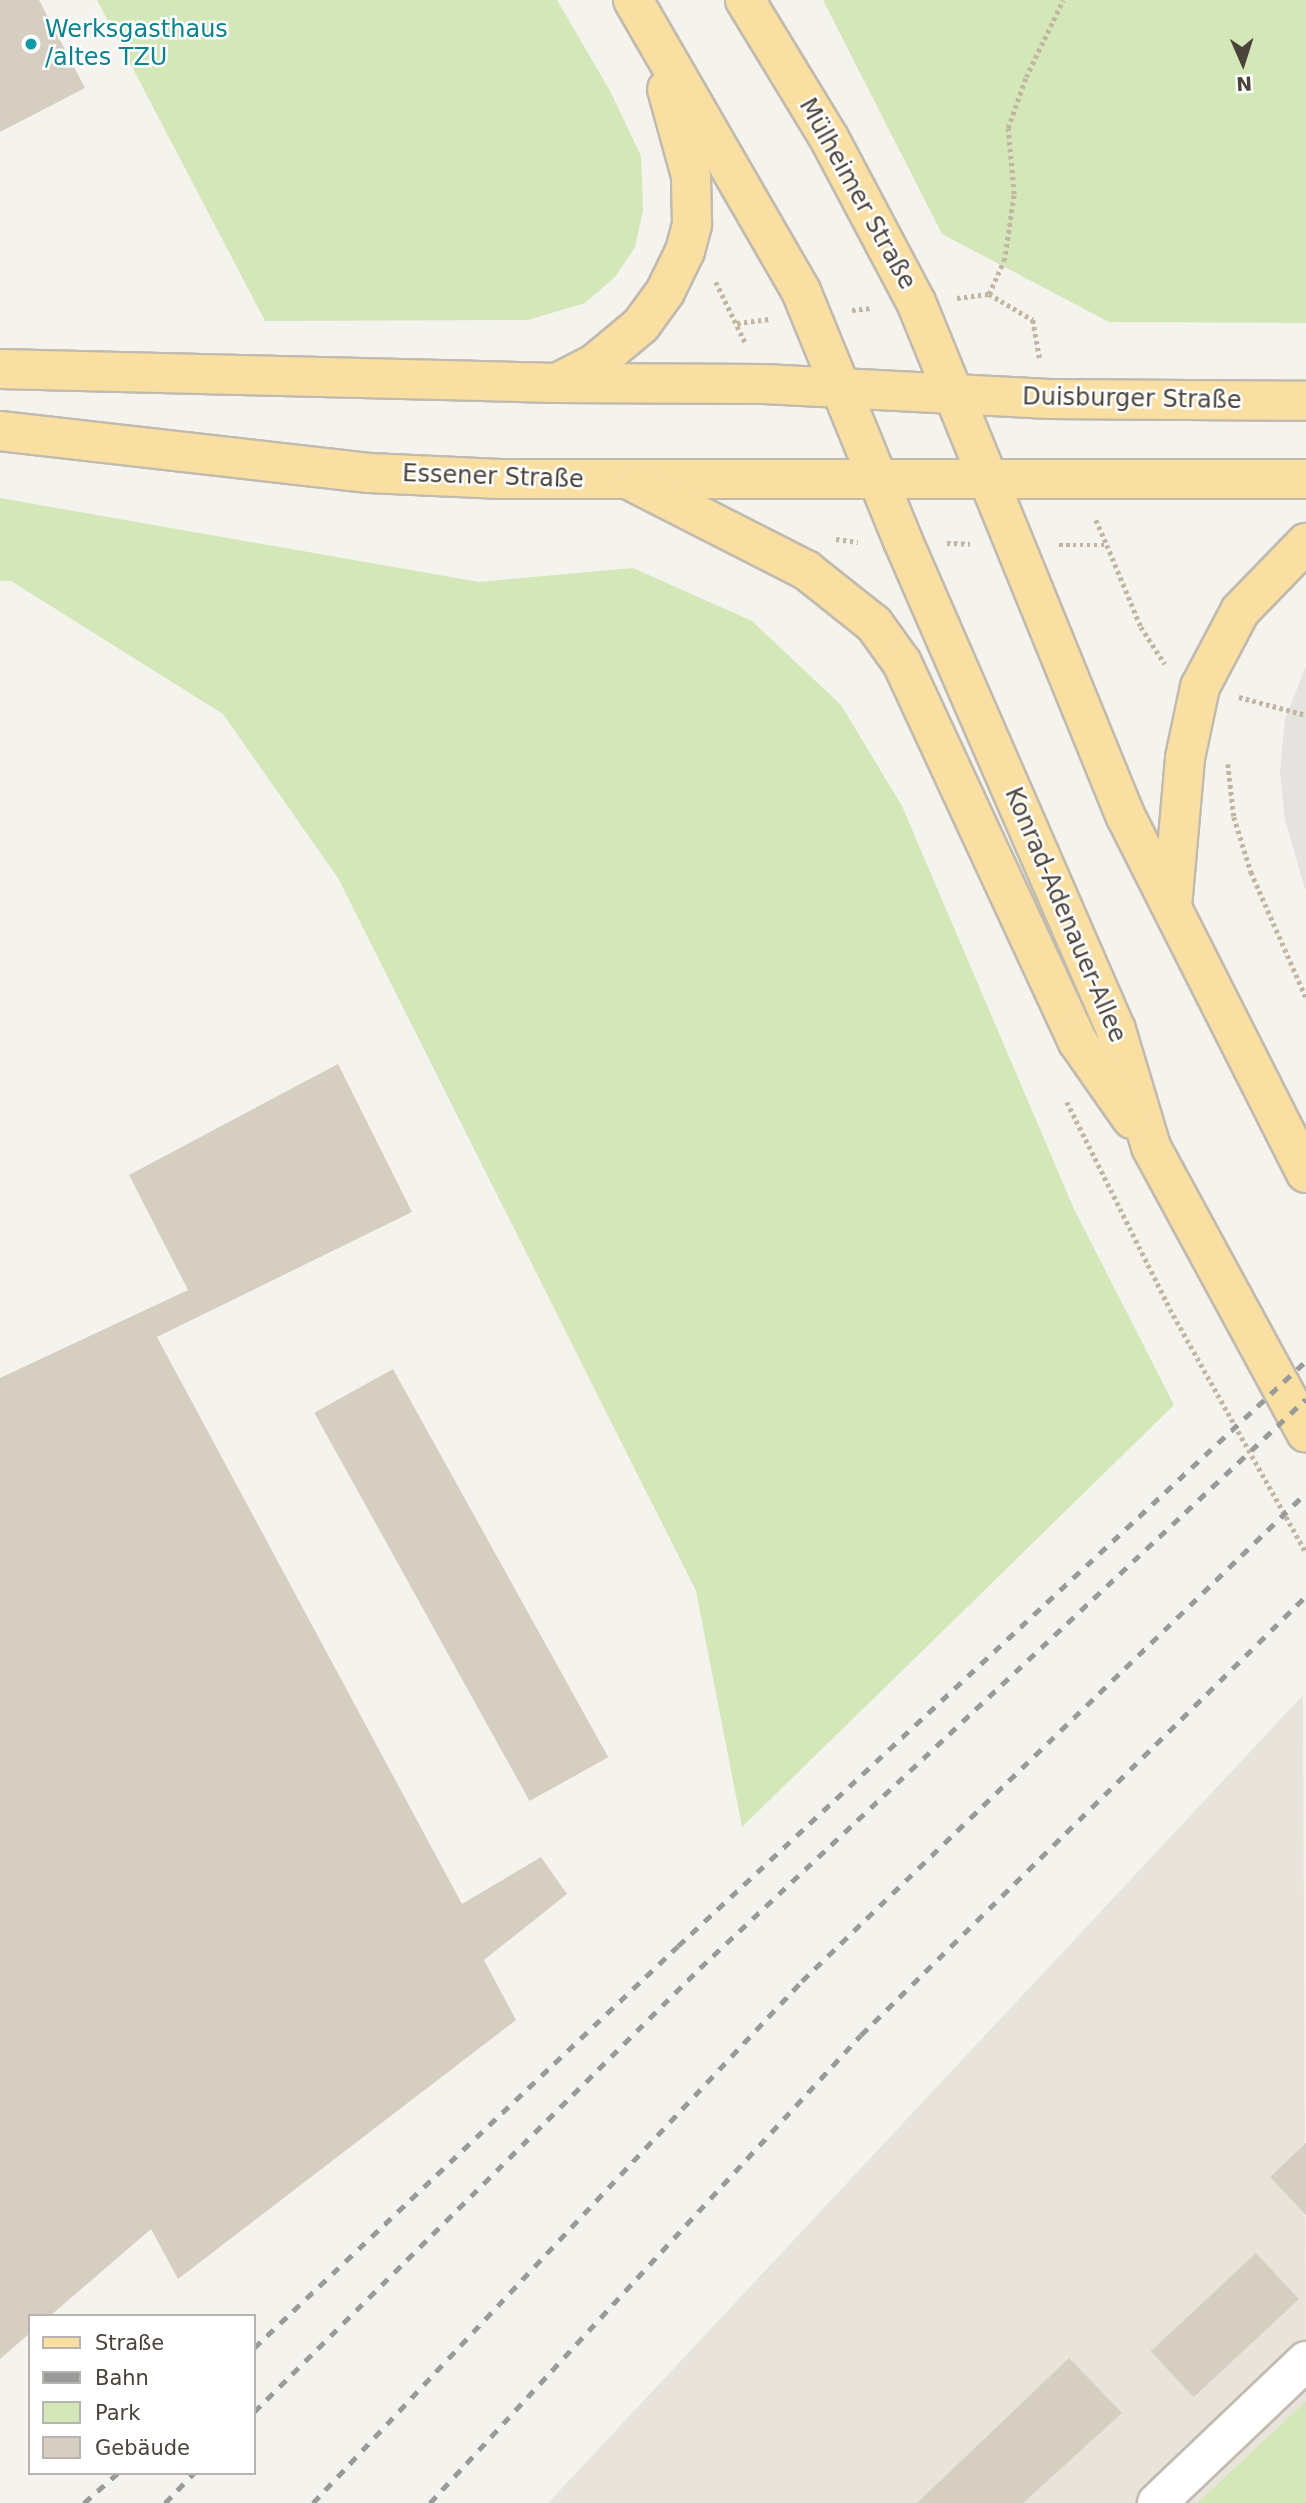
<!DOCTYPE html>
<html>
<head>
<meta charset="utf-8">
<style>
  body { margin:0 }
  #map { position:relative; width:1306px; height:2503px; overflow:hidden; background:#f5f3ed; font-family:"DejaVu Sans",sans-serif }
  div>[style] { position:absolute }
  .residential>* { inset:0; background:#e9e4db }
  .green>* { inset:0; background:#d3e7b8 }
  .parking>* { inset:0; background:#e5e3e0 }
  .building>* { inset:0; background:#d7cec2; transform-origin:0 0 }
  .path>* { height:4.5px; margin-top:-2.25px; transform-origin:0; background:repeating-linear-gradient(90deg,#c2b6a1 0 3.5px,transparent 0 7px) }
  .roads { filter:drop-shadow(2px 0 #c1baaf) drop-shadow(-2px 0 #c1baaf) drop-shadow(0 2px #c1baaf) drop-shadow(0 -2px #c1baaf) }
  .minor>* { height:38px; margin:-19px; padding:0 19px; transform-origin:19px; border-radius:19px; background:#fff }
  .major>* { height:38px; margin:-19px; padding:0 19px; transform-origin:19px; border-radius:19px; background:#f9dfa2 }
  .rail>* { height:5px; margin-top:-2.5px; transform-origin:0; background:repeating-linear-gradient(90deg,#9a9a9a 0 9px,transparent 0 18px) }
  .dots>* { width:19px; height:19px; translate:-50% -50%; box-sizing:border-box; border:4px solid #fff; border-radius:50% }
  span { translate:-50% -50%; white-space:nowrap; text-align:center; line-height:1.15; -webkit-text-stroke:5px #fff; paint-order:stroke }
  .culture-label { font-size:24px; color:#0d838f }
  .left { translate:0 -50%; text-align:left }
  .street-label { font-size:24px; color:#4a433a }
  .legend { position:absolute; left:28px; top:2314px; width:228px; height:161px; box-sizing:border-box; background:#fff; border:2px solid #b7b4b0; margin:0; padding:9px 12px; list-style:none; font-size:21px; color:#4a433a }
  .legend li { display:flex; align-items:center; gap:14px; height:35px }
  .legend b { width:35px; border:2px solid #b7b4b0 }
  .north { position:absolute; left:1208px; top:28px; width:70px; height:70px; -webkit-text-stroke:5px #fff; paint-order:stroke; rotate:177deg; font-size:19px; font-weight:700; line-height:28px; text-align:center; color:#4a433a }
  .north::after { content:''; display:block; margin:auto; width:24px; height:32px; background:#4a433a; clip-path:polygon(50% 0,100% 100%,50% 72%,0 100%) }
</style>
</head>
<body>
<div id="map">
  <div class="residential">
    <i style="clip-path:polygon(1303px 1695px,1306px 2401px,1197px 2503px,548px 2503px)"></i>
  </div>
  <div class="green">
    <i style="clip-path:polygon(97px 0,557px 0,610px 91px,641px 156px,643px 210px,635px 247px,615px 277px,585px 303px,528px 320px,265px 321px)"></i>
    <i style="clip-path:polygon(823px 0,1306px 0,1306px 323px,1109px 322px,942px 234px)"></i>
    <i style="clip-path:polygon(0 498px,479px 582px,633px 568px,752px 621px,841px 705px,902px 806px,1074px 1209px,1174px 1405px,742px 1827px,696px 1591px,338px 878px,223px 714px,11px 581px,0 581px)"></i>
    <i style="clip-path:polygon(1306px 2401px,1306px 2503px,1197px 2503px)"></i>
  </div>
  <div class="parking">
    <i style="clip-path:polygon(1306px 666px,1306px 892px,1285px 820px,1280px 772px,1285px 719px)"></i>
  </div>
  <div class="building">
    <i style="clip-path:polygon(0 0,39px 0,85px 88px,0 132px)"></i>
    <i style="clip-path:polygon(338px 1064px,412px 1212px,157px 1337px,462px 1904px,541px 1857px,567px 1894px,484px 1960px,516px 2020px,178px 2279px,151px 2229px,50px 2316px,30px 2316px,30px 2333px,0 2359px,0 1378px,188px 1290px,129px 1175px)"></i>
    <i style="left:393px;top:1369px;width:444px;height:90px;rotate:61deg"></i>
    <i style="clip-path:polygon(1306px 2143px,1306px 2215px,1270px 2177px)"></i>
    <i style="left:1256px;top:2253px;width:63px;height:144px;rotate:47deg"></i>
    <i style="clip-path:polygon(1069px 2358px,1122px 2413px,1023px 2503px,917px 2503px)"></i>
  </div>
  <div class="path">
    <i style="left:716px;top:282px;width:69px;rotate:64.2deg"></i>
    <i style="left:989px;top:294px;width:36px;rotate:-66deg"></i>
    <i style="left:1004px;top:261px;width:68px;rotate:-81.5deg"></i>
    <i style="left:1014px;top:194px;width:66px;rotate:-95.2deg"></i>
    <i style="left:1008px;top:128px;width:54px;rotate:-70.6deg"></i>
    <i style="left:1026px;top:77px;width:85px;rotate:-64.3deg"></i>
    <i style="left:957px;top:298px;width:32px;rotate:-7deg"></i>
    <i style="left:989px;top:294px;width:51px;rotate:30.6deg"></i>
    <i style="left:1033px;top:320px;width:41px;rotate:80.1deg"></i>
    <i style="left:852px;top:310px;width:19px;rotate:-6deg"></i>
    <i style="left:737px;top:323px;width:34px;rotate:-7deg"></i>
    <i style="left:1096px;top:520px;width:27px;rotate:66deg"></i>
    <i style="left:836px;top:539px;width:22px;rotate:8deg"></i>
    <i style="left:947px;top:543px;width:23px;rotate:2deg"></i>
    <i style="left:1059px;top:545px;width:48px"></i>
    <i style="left:1107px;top:545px;width:89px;rotate:67.5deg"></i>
    <i style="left:1141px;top:627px;width:44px;rotate:57deg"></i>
    <i style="left:1239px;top:697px;width:69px;rotate:15deg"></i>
    <i style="left:1228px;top:764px;width:53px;rotate:83.5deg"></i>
    <i style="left:1234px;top:817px;width:58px;rotate:72.8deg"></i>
    <i style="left:1251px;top:872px;width:137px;rotate:66.3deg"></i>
    <i style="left:1067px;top:1102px;width:231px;rotate:63.5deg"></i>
    <i style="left:1170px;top:1309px;width:278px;rotate:60.8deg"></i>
  </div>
  <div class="roads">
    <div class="minor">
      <i style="left:1157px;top:2503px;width:206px;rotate:-43.6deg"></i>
    </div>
    <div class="major">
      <i style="left:633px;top:0;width:336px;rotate:60deg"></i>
      <i style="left:801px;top:291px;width:270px;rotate:67.8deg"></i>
      <i style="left:903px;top:541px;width:533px;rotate:66.46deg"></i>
      <i style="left:1116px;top:1030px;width:122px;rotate:73.3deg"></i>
      <i style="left:1151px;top:1147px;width:325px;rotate:61.5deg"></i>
      <i style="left:745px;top:0;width:162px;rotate:58.7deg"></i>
      <i style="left:829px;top:138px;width:186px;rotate:62.1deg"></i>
      <i style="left:916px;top:302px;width:554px;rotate:67.83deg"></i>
      <i style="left:1125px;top:815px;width:401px;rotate:63.2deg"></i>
      <i style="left:0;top:369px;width:556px;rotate:1.44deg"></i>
      <i style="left:556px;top:383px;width:208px;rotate:0.3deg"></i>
      <i style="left:764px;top:384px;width:286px;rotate:3deg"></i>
      <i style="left:1050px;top:399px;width:256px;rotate:0.4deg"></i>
      <i style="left:559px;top:382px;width:38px;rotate:-27deg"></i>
      <i style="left:593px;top:365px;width:62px;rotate:-39.8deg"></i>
      <i style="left:641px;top:325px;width:41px;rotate:-54deg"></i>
      <i style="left:665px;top:292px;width:46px;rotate:-64deg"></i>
      <i style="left:685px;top:251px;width:28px;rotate:-75deg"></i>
      <i style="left:692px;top:224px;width:48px;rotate:-91.2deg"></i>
      <i style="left:691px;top:176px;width:90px;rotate:-105.4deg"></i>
      <i style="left:0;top:431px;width:371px;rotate:6.5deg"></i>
      <i style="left:369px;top:473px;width:132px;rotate:2.6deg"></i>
      <i style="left:501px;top:479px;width:805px"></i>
      <i style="left:635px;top:483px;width:192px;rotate:27deg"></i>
      <i style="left:806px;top:570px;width:87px;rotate:38.5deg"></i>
      <i style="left:874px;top:624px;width:48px;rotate:54.3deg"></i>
      <i style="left:902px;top:663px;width:418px;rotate:65.1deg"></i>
      <i style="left:1078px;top:1042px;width:94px;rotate:55deg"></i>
      <i style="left:1172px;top:907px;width:150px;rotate:-85deg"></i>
      <i style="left:1185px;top:758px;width:73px;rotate:-78.1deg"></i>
      <i style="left:1200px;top:687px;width:86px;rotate:-62.2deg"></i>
      <i style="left:1240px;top:611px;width:95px;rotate:-45.9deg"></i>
    </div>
  </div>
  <div class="rail">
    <i style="left:254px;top:2348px;width:584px;rotate:-43.47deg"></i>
    <i style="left:678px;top:1946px;width:858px;rotate:-42.97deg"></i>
    <i style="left:254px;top:2412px;width:629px;rotate:-44.87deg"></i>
    <i style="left:700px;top:1968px;width:831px;rotate:-43.2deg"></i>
    <i style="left:84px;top:2503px;width:45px;rotate:-41.4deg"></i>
    <i style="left:165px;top:2503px;width:42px;rotate:-46deg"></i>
    <i style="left:313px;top:2503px;width:715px;rotate:-46.87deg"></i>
    <i style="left:802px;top:1981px;width:702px;rotate:-44.08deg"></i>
    <i style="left:430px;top:2503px;width:636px;rotate:-47.36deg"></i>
    <i style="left:861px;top:2035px;width:625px;rotate:-44.61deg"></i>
  </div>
  <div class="dots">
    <i style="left:31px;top:44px;background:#0f9aa8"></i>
  </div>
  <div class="culture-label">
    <span class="left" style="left:45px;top:44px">Werksgasthaus<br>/altes TZU</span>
  </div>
  <div class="street-label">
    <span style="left:857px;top:194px;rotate:61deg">Mülheimer Straße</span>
    <span style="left:1132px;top:399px;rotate:1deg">Duisburger Straße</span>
    <span style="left:493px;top:477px;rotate:2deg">Essener Straße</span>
    <span style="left:1065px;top:915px;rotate:67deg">Konrad-Adenauer-Allee</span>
  </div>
  <ul class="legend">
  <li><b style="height:9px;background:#f9dfa2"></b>Straße</li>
  <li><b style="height:9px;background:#9a9a9a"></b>Bahn</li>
  <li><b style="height:19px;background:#d3e7b8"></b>Park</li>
  <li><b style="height:19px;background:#d7cec2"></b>Gebäude</li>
  </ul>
  <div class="north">N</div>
</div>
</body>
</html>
